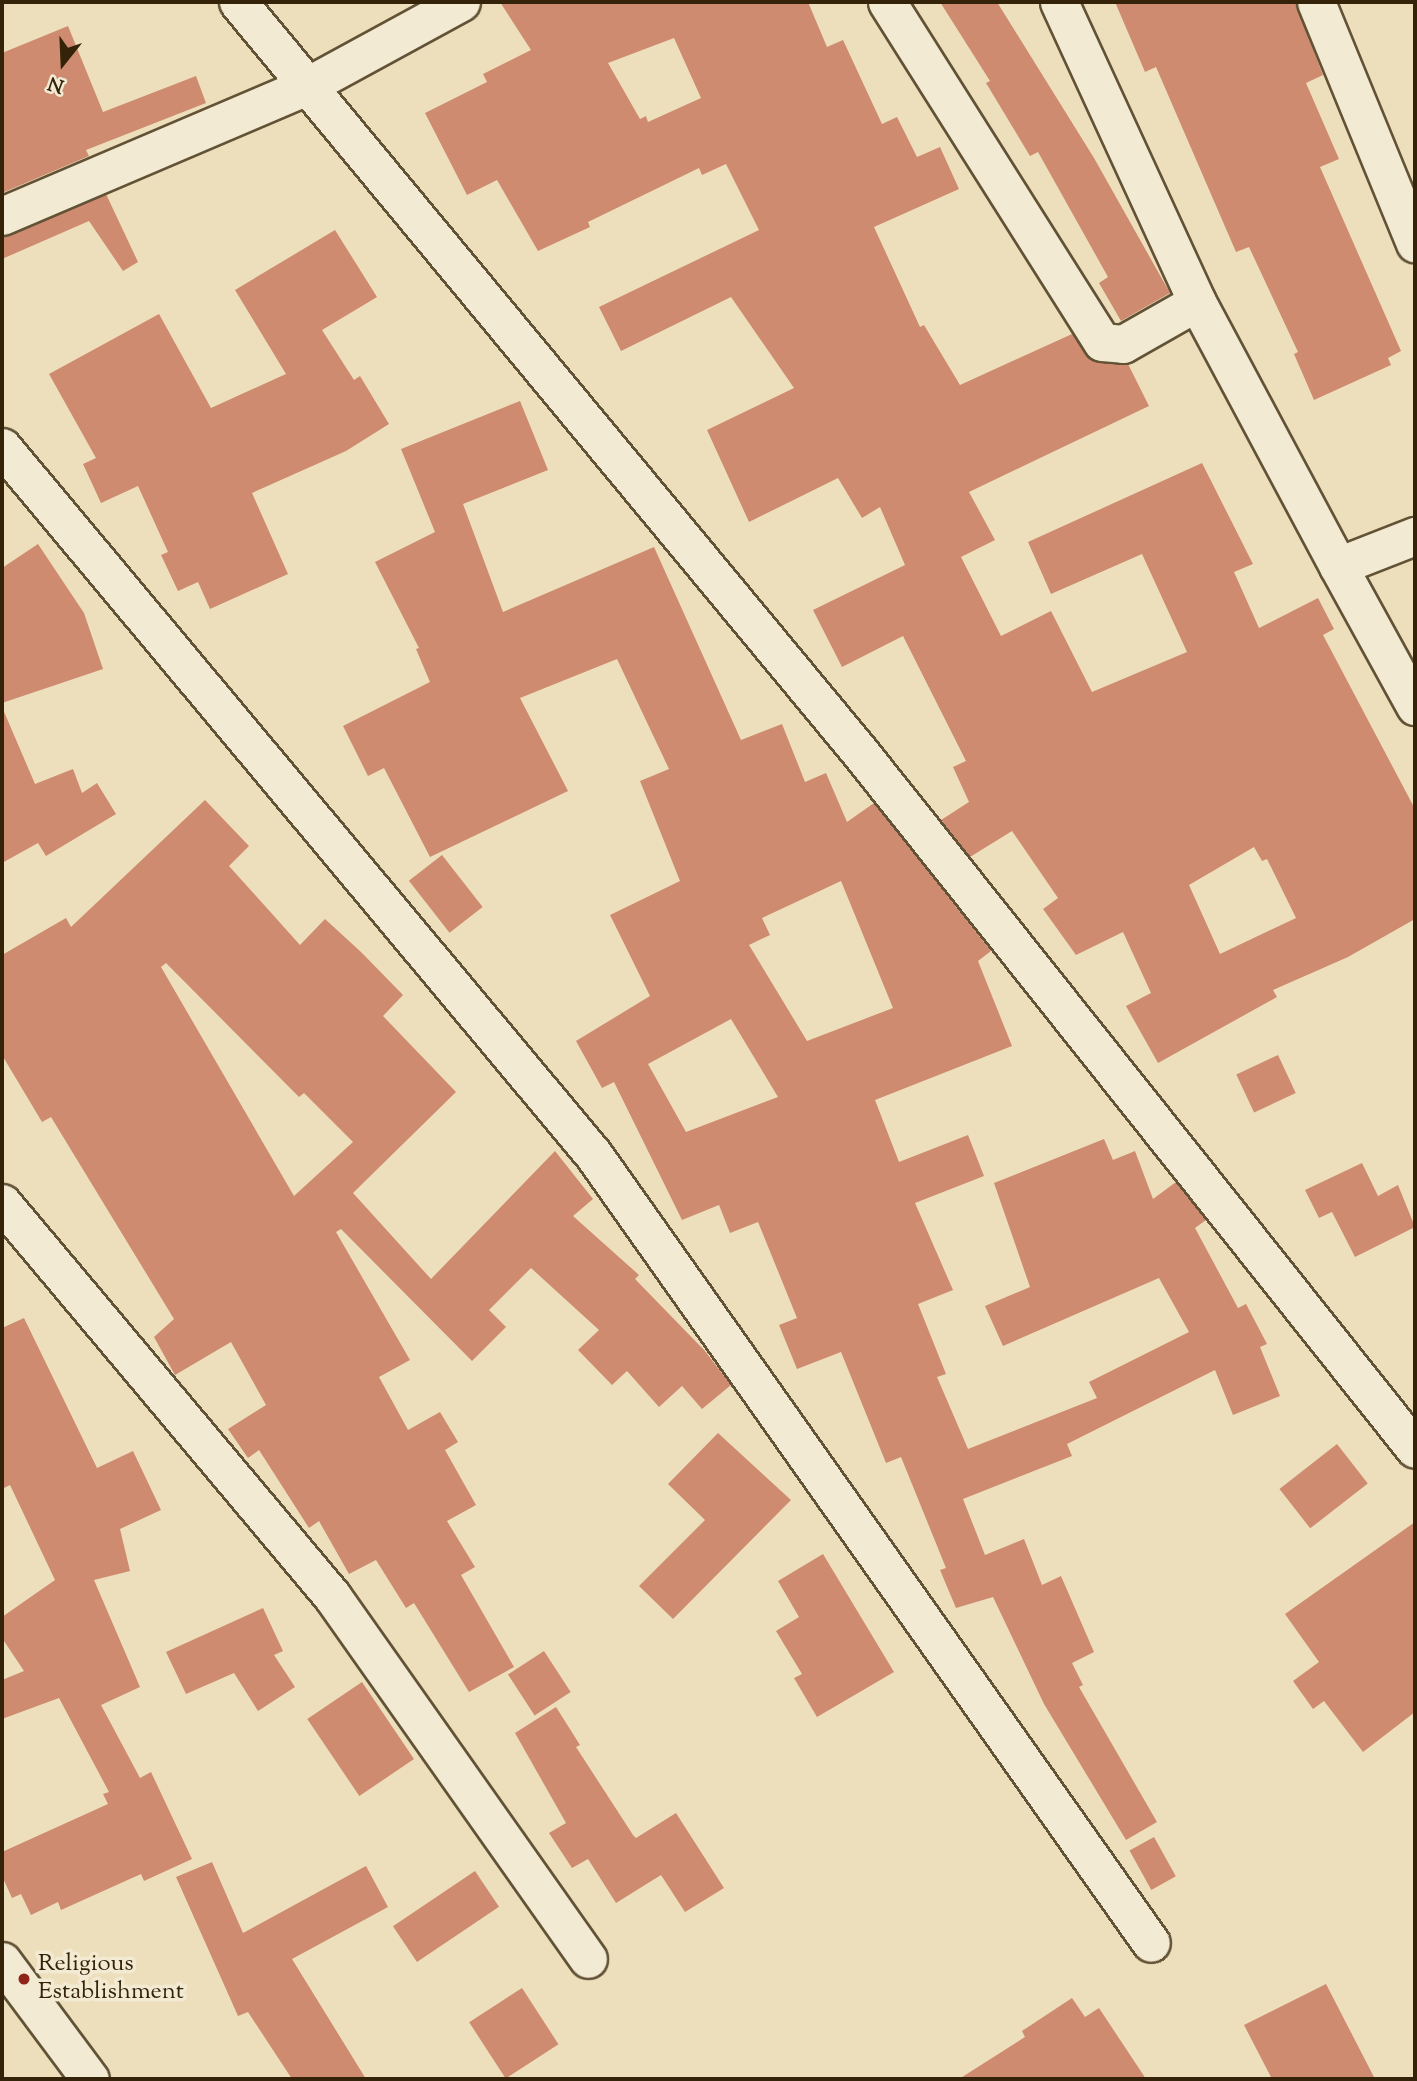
<!DOCTYPE html>
<html>
<head>
<meta charset="utf-8">
<style>
  body { margin:0 }
  #map { position:relative; width:1417px; height:2081px; overflow:hidden; background:#eddfbc; font-family:"Sorts Mill Goudy",serif }
  div>[style] { position:absolute }
  .building>* { inset:0; background:#ce8b6f; transform-origin:0 0 }
  .roads { filter:drop-shadow(2px 0 #625236) drop-shadow(-2px 0 #625236) drop-shadow(0 2px #625236) drop-shadow(0 -2px #625236) }
  .street>* { height:37px; margin:-18.5px; padding:0 18.5px; transform-origin:18.5px; border-radius:18.5px; background:#f3ead3 }
  .dots>* { width:19px; height:19px; translate:-50% -50%; box-sizing:border-box; border:4px solid #f3ead3; border-radius:50% }
  span { translate:-50% -50%; white-space:nowrap; text-align:center; line-height:1.15; -webkit-text-stroke:7px #f3ead3; paint-order:stroke }
  .poi-label { font-size:24px; color:#342309 }
  .left { translate:0 -50%; text-align:left }
  .frame { position:absolute; inset:0; border:4px solid #342309; pointer-events:none }
  .north { position:absolute; left:28px; top:28px; width:70px; height:70px; -webkit-text-stroke:5px #f3ead3; paint-order:stroke; rotate:198deg; font-size:19px; font-weight:700; line-height:28px; text-align:center; color:#342309 }
  .north::after { content:''; display:block; margin:auto; width:24px; height:32px; background:#342309; clip-path:polygon(50% 0,100% 100%,50% 72%,0 100%) }
</style>
</head>
<body>
<div id="map">
  <div class="building">
    <i style="clip-path:polygon(evenodd,500px 2px,808px 2px,827px 47px,843px 40px,882px 124px,897px 117px,917px 157px,940px 147px,959px 189px,874px 227px,920px 327px,924px 325px,960px 385px,1072px 334px,1092px 360px,1128px 364px,1149px 406px,969px 492px,995px 540px,961px 557px,1001px 636px,1051px 611px,1092px 692px,1187px 652px,1142px 554px,1051px 594px,1028px 542px,1202px 463px,1253px 564px,1234px 572px,1259px 628px,1318px 598px,1334px 629px,1323px 635px,1415px 809px,1415px 919px,1348px 957px,1273px 990px,1277px 997px,1158px 1063px,1126px 1006px,1151px 993px,1123px 932px,1076px 955px,1043px 909px,1058px 898px,1012px 831px,970px 857px,941px 820px,969px 802px,953px 767px,966px 761px,903px 636px,842px 667px,813px 610px,905px 565px,880px 507px,862px 518px,838px 478px,749px 522px,707px 430px,794px 388px,731px 297px,621px 351px,599px 307px,759px 230px,726px 164px,702px 175px,699px 168px,588px 222px,590px 227px,538px 251px,497px 180px,467px 195px,425px 113px,487px 82px,483px 74px,531px 50px,500px 2px,674px 38px,701px 98px,648px 122px,646px 116px,640px 119px,608px 63px,674px 38px,500px 2px,1254px 847px,1262px 861px,1267px 859px,1296px 918px,1220px 954px,1189px 885px,1254px 847px)"></i>
    <i style="clip-path:polygon(940px 2px,997px 2px,1094px 158px,1170px 293px,1121px 321px,1099px 283px,1108px 277px,1038px 152px,1030px 156px,986px 83px,990px 81px)"></i>
    <i style="clip-path:polygon(1115px 2px,1295px 2px,1323px 75px,1306px 83px,1339px 159px,1320px 167px,1401px 351px,1388px 358px,1391px 365px,1314px 400px,1294px 354px,1298px 352px,1249px 247px,1236px 252px,1156px 67px,1145px 72px)"></i>
    <i style="clip-path:polygon(68px 26px,103px 112px,196px 76px,206px 103px,86px 150px,89px 156px,2px 193px,2px 53px)"></i>
    <i style="clip-path:polygon(106px 194px,138px 262px,123px 271px,89px 221px,2px 259px,2px 237px)"></i>
    <i style="clip-path:polygon(335px 230px,377px 297px,322px 330px,354px 380px,360px 376px,389px 424px,346px 451px,252px 493px,288px 574px,210px 609px,198px 582px,178px 591px,161px 555px,168px 552px,138px 486px,101px 503px,83px 464px,96px 458px,49px 374px,159px 314px,211px 408px,286px 374px,235px 290px)"></i>
    <i style="clip-path:polygon(evenodd,520px 401px,548px 470px,463px 504px,503px 612px,654px 547px,741px 740px,782px 724px,805px 782px,826px 773px,847px 822px,874px 803px,991px 951px,978px 961px,1012px 1046px,875px 1100px,899px 1162px,968px 1135px,984px 1176px,915px 1203px,953px 1290px,918px 1304px,946px 1374px,937px 1377px,968px 1449px,1097px 1398px,1089px 1382px,1189px 1332px,1159px 1278px,1003px 1346px,985px 1306px,1030px 1287px,994px 1183px,1104px 1139px,1113px 1160px,1135px 1151px,1153px 1199px,1176px 1182px,1206px 1220px,1195px 1228px,1238px 1308px,1246px 1304px,1267px 1344px,1260px 1347px,1280px 1396px,1233px 1415px,1215px 1370px,1067px 1444px,1072px 1456px,963px 1499px,985px 1555px,1024px 1539px,1042px 1585px,1061px 1576px,1094px 1652px,1072px 1663px,1083px 1685px,1079px 1687px,1157px 1822px,1126px 1840px,1044px 1704px,993px 1597px,956px 1608px,940px 1570px,946px 1568px,901px 1457px,886px 1463px,841px 1352px,797px 1369px,779px 1325px,797px 1318px,758px 1222px,730px 1233px,719px 1205px,682px 1220px,614px 1082px,602px 1088px,576px 1041px,650px 996px,610px 915px,680px 881px,640px 781px,669px 769px,617px 659px,520px 698px,568px 791px,430px 857px,384px 768px,368px 776px,343px 726px,430px 682px,416px 649px,419px 648px,375px 562px,435px 532px,401px 449px,520px 401px,841px 881px,893px 1008px,807px 1041px,749px 945px,770px 935px,762px 918px,841px 881px,520px 401px,731px 1019px,778px 1097px,686px 1132px,648px 1064px,731px 1019px)"></i>
    <i style="clip-path:polygon(38px 544px,84px 613px,103px 669px,2px 703px,2px 568px)"></i>
    <i style="clip-path:polygon(2px 707px,35px 784px,73px 769px,82px 793px,97px 783px,116px 814px,46px 856px,38px 843px,2px 863px)"></i>
    <i style="clip-path:polygon(evenodd,205px 800px,249px 846px,229px 866px,300px 945px,325px 919px,361px 952px,403px 995px,383px 1016px,456px 1092px,353px 1193px,431px 1279px,555px 1151px,593px 1199px,573px 1216px,639px 1275px,635px 1279px,705px 1351px,731px 1385px,702px 1409px,682px 1386px,659px 1407px,627px 1371px,612px 1385px,578px 1350px,599px 1330px,531px 1268px,489px 1310px,506px 1327px,472px 1361px,341px 1229px,336px 1232px,410px 1360px,379px 1377px,408px 1430px,440px 1412px,458px 1442px,445px 1450px,476px 1505px,447px 1521px,475px 1567px,461px 1575px,514px 1667px,469px 1692px,414px 1603px,406px 1608px,376px 1560px,349px 1574px,319px 1521px,309px 1528px,259px 1450px,248px 1458px,228px 1429px,266px 1405px,231px 1342px,175px 1375px,154px 1337px,174px 1319px,51px 1117px,42px 1122px,2px 1055px,2px 955px,66px 918px,71px 927px,205px 800px,166px 963px,299px 1097px,304px 1093px,353px 1142px,294px 1196px,161px 967px,166px 963px)"></i>
    <i style="left:442px;top:855px;width:66px;height:42px;rotate:52deg"></i>
    <i style="left:1278px;top:1055px;width:42px;height:46px;rotate:65deg"></i>
    <i style="clip-path:polygon(1362px 1163px,1378px 1196px,1398px 1185px,1415px 1227px,1355px 1257px,1332px 1212px,1319px 1218px,1305px 1190px)"></i>
    <i style="clip-path:polygon(24px 1318px,97px 1468px,133px 1451px,161px 1510px,120px 1529px,130px 1571px,94px 1580px,140px 1687px,101px 1705px,140px 1778px,151px 1772px,192px 1859px,144px 1881px,141px 1874px,61px 1910px,58px 1902px,31px 1915px,21px 1894px,12px 1898px,2px 1876px,2px 1852px,108px 1804px,103px 1794px,109px 1792px,59px 1698px,2px 1719px,2px 1680px,24px 1671px,2px 1638px,2px 1617px,55px 1580px,10px 1485px,2px 1489px,2px 1328px)"></i>
    <i style="clip-path:polygon(718px 1433px,791px 1500px,673px 1619px,639px 1586px,705px 1520px,668px 1484px)"></i>
    <i style="left:1337px;top:1444px;width:50px;height:73px;rotate:52deg"></i>
    <i style="clip-path:polygon(1415px 1522px,1415px 1712px,1363px 1752px,1324px 1701px,1313px 1709px,1293px 1681px,1319px 1662px,1285px 1614px)"></i>
    <i style="clip-path:polygon(823px 1554px,894px 1672px,817px 1717px,794px 1678px,802px 1674px,776px 1631px,799px 1617px,778px 1581px)"></i>
    <i style="clip-path:polygon(263px 1608px,283px 1651px,274px 1655px,295px 1687px,258px 1711px,234px 1673px,186px 1694px,166px 1652px)"></i>
    <i style="left:544px;top:1651px;width:49px;height:43px;rotate:57deg"></i>
    <i style="left:362px;top:1682px;width:93px;height:66px;rotate:56deg"></i>
    <i style="clip-path:polygon(556px 1707px,580px 1745px,576px 1747px,633px 1835px,636px 1838px,676px 1813px,724px 1888px,685px 1912px,661px 1875px,616px 1903px,588px 1859px,572px 1868px,549px 1833px,566px 1823px,515px 1733px)"></i>
    <i style="left:1154px;top:1837px;width:45px;height:28px;rotate:61deg"></i>
    <i style="clip-path:polygon(212px 1862px,243px 1933px,366px 1866px,388px 1907px,292px 1959px,366px 2079px,292px 2079px,248px 2012px,238px 2016px,176px 1877px)"></i>
    <i style="left:475px;top:1871px;width:43px;height:99px;rotate:56deg"></i>
    <i style="clip-path:polygon(1326px 1984px,1375px 2079px,1272px 2079px,1244px 2025px)"></i>
    <i style="left:522px;top:1988px;width:67px;height:63px;rotate:57deg"></i>
    <i style="clip-path:polygon(1072px 1998px,1085px 2017px,1099px 2008px,1146px 2079px,959px 2079px,1025px 2037px,1022px 2031px)"></i>
  </div>
  <div class="roads">
    <div class="street">
      <i style="left:238px;top:2px;width:973px;rotate:50.34deg"></i>
      <i style="left:859px;top:751px;width:892px;rotate:51.46deg"></i>
      <i style="left:887px;top:2px;width:402px;rotate:57.7deg"></i>
      <i style="left:1102px;top:342px;width:21px;rotate:5deg"></i>
      <i style="left:1123px;top:344px;width:85px;rotate:-29.6deg"></i>
      <i style="left:1059px;top:2px;width:330px;rotate:65.3deg"></i>
      <i style="left:1197px;top:302px;width:299px;rotate:61.9deg"></i>
      <i style="left:1338px;top:566px;width:83px;rotate:-21.3deg"></i>
      <i style="left:1316px;top:2px;width:261px;rotate:67.7deg"></i>
      <i style="left:2px;top:216px;width:334px;rotate:-23.1deg"></i>
      <i style="left:309px;top:85px;width:173px;rotate:-28.6deg"></i>
      <i style="left:2px;top:447px;width:921px;rotate:50.11deg"></i>
      <i style="left:593px;top:1154px;width:966px;rotate:54.73deg"></i>
      <i style="left:1338px;top:566px;width:160px;rotate:61.2deg"></i>
      <i style="left:2px;top:1203px;width:513px;rotate:49.98deg"></i>
      <i style="left:332px;top:1596px;width:444px;rotate:54.8deg"></i>
      <i style="left:2px;top:1961px;width:147px;rotate:53.3deg"></i>
    </div>
  </div>
  <div class="dots">
    <i style="left:24px;top:1979px;background:#8f2418"></i>
  </div>
  <div class="poi-label">
    <span class="left" style="left:38px;top:1979px">Religious<br>Establishment</span>
  </div>
  <div class="frame"></div>
  <div class="north">N</div>
</div>
</body>
</html>
